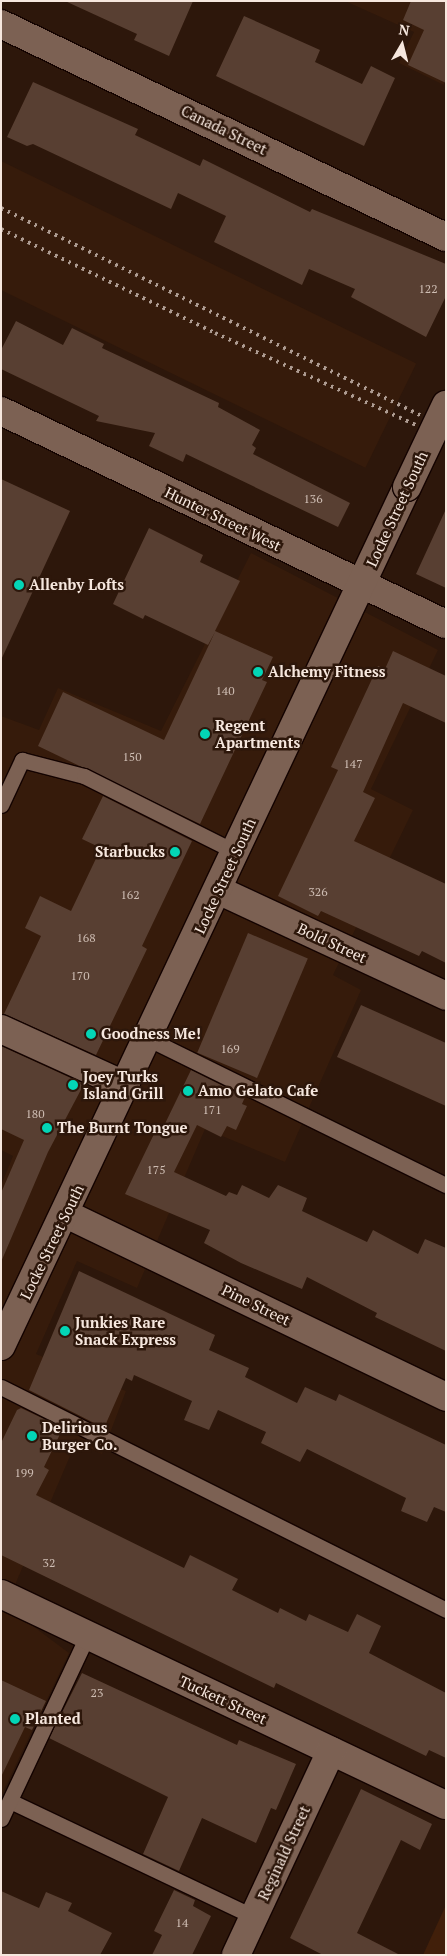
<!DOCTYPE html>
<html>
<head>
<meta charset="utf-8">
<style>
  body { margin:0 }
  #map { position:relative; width:447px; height:1956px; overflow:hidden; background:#2d170b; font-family:"PT Serif",serif }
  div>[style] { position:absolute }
  .built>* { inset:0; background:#361b0b; transform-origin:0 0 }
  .green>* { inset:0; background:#411f0a }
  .building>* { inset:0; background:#583f32; transform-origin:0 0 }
  .roads { filter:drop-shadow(1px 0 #140300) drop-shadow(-1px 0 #140300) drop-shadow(0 1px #140300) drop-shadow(0 -1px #140300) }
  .service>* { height:15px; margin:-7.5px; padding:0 7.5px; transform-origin:7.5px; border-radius:7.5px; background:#7c6153 }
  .minor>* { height:28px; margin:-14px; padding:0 14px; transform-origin:14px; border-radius:14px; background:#7c6153 }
  .tertiary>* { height:28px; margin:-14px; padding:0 14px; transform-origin:14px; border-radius:14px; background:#7c6153 }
  .rail>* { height:4px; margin-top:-2px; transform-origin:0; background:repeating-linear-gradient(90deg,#ae9c92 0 2.5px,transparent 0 7.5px) }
  .bridges { filter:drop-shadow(1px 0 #140300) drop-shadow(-1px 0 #140300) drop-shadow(0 1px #140300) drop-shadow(0 -1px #140300) }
  .tertiary-bridge>* { height:28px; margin:-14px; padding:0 14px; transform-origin:14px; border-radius:14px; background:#7c6153 }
  .dots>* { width:14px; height:14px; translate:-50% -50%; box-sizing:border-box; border:2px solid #2d170b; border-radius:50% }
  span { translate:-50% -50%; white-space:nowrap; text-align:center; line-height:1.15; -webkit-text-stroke:5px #2d170b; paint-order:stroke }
  .number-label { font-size:12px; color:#cebdb3 }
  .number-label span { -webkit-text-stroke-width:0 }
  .street-label { font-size:15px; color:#f6e7de }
  .poi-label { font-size:15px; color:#f6e7de; font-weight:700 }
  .left { translate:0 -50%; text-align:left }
  .right { translate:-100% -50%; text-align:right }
  .frame { position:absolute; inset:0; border:2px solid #f6e7de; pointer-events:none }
  .north { position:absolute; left:377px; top:20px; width:50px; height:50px; -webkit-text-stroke:4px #2d170b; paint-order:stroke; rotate:8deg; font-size:14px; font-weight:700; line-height:20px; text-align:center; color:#f6e7de }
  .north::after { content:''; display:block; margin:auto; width:18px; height:22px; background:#f6e7de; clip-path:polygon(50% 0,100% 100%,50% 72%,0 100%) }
</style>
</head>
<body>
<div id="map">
  <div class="built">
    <i style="clip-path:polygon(345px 1px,446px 1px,444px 85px,399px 63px,414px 32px)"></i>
    <i style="left:1px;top:161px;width:462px;height:116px;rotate:26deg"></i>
    <i style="clip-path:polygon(251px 553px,438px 650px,371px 789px,413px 810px,333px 975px,361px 990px,285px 1162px,205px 1129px,137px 1288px,77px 1261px,36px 1354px,126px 1391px,102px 1454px,76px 1442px,6px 1606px,69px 1653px,1px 1796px,1px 1185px,13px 1156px,1px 1150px,1px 716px,39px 730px,58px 688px,161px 731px)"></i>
  </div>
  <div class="green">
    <i style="clip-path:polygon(446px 1905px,446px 1955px,423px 1955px)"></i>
  </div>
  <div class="building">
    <i style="clip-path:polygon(65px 1px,193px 1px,169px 56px,134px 40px,137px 34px)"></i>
    <i style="clip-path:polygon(411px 1px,446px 1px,446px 83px,408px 65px,424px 30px,403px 20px)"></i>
    <i style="clip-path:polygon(244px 16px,320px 50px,315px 62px,362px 84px,371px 66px,395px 78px,364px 146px,216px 76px)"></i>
    <i style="clip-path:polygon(33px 82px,138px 129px,135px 135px,200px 166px,203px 159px,310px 212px,312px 209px,446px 264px,446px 296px,426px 337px,351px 297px,355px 289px,309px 269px,302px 285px,214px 242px,226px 216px,178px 193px,171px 209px,33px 144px,27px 146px,7px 137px)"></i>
    <i style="clip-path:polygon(16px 321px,63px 345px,72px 328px,104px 344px,102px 348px,219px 403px,218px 407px,260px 430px,252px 445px,256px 448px,253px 454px,350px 503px,338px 527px,186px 454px,183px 462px,149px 446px,155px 433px,96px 421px,99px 416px,1px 369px,1px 350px)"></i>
    <i style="clip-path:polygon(1px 479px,70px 511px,1px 660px)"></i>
    <i style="clip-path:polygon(446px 509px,446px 588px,416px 574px)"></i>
    <i style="clip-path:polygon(149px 528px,203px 555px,200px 562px,240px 581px,215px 631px,273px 657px,262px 680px,267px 682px,200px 824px,38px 746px,63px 692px,164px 740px,215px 632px,208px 645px,145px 615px,143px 619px,113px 604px)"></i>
    <i style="clip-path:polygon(393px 651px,446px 676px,446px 723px,403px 703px,363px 792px,375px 798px,354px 841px,446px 884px,446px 963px,422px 951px,419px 956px,321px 911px,318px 916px,278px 896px,338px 770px,331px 767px,378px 666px,385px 669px)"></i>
    <i style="clip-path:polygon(103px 796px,192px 841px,142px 946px,147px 949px,96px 1055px,4px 1014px,41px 936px,25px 928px,40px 896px,71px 911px,101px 848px,82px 839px)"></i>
    <i style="left:248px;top:933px;width:65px;height:130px;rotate:23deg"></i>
    <i style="clip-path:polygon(361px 1005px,446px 1043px,446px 1106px,337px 1057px)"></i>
    <i style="clip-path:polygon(1px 1046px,84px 1084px,48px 1152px,1px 1262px,1px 1193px,24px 1140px,1px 1129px)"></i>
    <i style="clip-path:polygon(191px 1070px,245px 1097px,242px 1104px,247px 1106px,236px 1130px,227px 1126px,221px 1137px,197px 1125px,174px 1172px,226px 1196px,229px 1192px,237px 1195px,242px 1185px,269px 1198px,278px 1185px,307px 1198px,302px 1211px,367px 1242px,373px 1230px,418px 1254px,425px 1239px,446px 1248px,446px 1351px,375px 1317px,377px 1313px,307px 1277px,302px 1289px,241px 1263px,204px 1243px,210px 1230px,125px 1194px,155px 1132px,160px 1134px)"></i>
    <i style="clip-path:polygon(79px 1271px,215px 1335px,209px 1350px,249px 1368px,245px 1377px,297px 1403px,305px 1387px,336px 1401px,339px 1394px,446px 1445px,446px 1512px,434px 1507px,427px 1522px,401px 1511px,406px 1498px,307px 1449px,300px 1462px,261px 1443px,266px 1432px,218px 1410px,209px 1430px,184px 1420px,192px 1401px,134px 1375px,132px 1381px,126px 1378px,104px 1428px,29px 1390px)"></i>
    <i style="clip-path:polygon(21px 1408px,63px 1428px,44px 1467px,49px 1470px,36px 1495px,184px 1568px,190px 1555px,238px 1579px,232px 1590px,278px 1613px,280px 1608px,306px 1621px,309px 1614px,348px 1632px,357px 1614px,381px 1626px,369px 1653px,446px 1693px,446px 1758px,429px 1750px,426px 1756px,276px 1683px,274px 1688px,1px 1555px,1px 1443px,17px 1410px)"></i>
    <i style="clip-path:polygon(82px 1673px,237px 1745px,239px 1740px,296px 1764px,276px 1810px,271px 1808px,256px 1843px,202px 1818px,179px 1871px,143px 1854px,168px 1797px,49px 1738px)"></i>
    <i style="clip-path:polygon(1px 1680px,46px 1701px,32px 1730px,25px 1727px,1px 1777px)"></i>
    <i style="clip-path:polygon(361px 1789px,432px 1824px,420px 1850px,401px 1840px,357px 1933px,400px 1955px,323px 1955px,290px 1938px)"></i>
    <i style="clip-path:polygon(174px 1890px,195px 1900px,193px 1906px,211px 1916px,192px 1955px,152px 1955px,162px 1935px,154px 1931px)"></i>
    <i style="clip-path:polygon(1px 1891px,39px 1908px,46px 1892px,72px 1903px,68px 1911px,112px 1933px,100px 1955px,1px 1955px)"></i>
  </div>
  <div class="roads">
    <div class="service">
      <i style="left:1px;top:805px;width:50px;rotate:-65deg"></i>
      <i style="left:22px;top:760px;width:64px;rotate:14.5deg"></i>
      <i style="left:84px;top:776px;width:170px;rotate:26.6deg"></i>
      <i style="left:149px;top:1039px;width:331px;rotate:26.2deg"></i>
      <i style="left:1px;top:1387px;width:498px;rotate:26.6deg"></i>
      <i style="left:10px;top:1801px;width:270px;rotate:25.4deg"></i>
      <i style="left:1px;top:1819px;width:202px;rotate:-64.8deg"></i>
    </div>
    <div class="minor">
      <i style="left:1px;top:24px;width:493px;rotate:25.6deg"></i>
      <i style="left:1px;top:411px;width:493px;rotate:25.6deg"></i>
      <i style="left:218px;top:890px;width:251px;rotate:24.9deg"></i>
      <i style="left:1px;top:1029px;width:137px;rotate:24.5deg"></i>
      <i style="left:66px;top:1214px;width:422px;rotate:25.7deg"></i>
      <i style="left:1px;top:1594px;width:492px;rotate:25.4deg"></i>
      <i style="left:236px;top:1955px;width:225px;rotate:-65deg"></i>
    </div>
    <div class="tertiary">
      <i style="left:1px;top:1346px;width:950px;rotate:-64.7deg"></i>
    </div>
  </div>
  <div class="rail">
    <i style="left:1px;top:208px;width:496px;rotate:26.3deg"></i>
    <i style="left:1px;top:229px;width:238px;rotate:25.9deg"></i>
    <i style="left:215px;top:333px;width:254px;rotate:24.6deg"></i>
  </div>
  <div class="bridges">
    <div class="tertiary-bridge">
      <i style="left:407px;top:487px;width:91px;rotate:-64.6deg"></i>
    </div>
  </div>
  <div class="dots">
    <i style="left:19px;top:585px;background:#03d5b6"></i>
    <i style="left:258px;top:672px;background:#03d5b6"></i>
    <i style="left:205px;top:734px;background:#03d5b6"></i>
    <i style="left:175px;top:852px;background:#03d5b6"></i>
    <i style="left:91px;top:1034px;background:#03d5b6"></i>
    <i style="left:73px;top:1085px;background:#03d5b6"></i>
    <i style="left:188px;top:1091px;background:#03d5b6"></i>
    <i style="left:47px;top:1128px;background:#03d5b6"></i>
    <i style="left:65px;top:1331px;background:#03d5b6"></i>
    <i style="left:32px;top:1436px;background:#03d5b6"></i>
    <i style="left:15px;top:1719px;background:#03d5b6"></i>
  </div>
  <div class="number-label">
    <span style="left:428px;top:289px">122</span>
    <span style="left:313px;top:499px">136</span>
    <span style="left:225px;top:691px">140</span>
    <span style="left:132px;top:757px">150</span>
    <span style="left:353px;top:764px">147</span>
    <span style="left:318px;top:892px">326</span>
    <span style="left:130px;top:895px">162</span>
    <span style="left:86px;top:938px">168</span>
    <span style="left:80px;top:976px">170</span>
    <span style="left:230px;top:1049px">169</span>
    <span style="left:212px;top:1110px">171</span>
    <span style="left:35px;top:1114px">180</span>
    <span style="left:156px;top:1170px">175</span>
    <span style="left:24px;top:1473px">199</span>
    <span style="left:49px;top:1563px">32</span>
    <span style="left:97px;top:1693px">23</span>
    <span style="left:182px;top:1923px">14</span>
  </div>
  <div class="street-label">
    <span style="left:224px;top:130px;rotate:26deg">Canada Street</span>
    <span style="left:397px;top:509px;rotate:-65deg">Locke Street South</span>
    <span style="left:223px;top:519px;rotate:26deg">Hunter Street West</span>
    <span style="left:225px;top:876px;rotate:-65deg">Locke Street South</span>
    <span style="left:332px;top:943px;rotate:25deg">Bold Street</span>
    <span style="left:52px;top:1242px;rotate:-64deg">Locke Street South</span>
    <span style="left:256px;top:1305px;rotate:26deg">Pine Street</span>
    <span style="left:223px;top:1700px;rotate:25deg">Tuckett Street</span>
    <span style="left:284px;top:1853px;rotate:-65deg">Reginald Street</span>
  </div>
  <div class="poi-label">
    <span class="left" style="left:29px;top:585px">Allenby Lofts</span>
    <span class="left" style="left:268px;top:672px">Alchemy Fitness</span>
    <span class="left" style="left:215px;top:734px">Regent<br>Apartments</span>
    <span class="right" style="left:165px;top:852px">Starbucks</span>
    <span class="left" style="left:101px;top:1034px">Goodness Me!</span>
    <span class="left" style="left:83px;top:1085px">Joey Turks<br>Island Grill</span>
    <span class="left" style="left:198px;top:1091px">Amo Gelato Cafe</span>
    <span class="left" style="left:57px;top:1128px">The Burnt Tongue</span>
    <span class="left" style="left:75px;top:1331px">Junkies Rare<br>Snack Express</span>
    <span class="left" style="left:42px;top:1436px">Delirious<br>Burger Co.</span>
    <span class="left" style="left:25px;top:1719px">Planted</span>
  </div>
  <div class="frame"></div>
  <div class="north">N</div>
</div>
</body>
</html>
